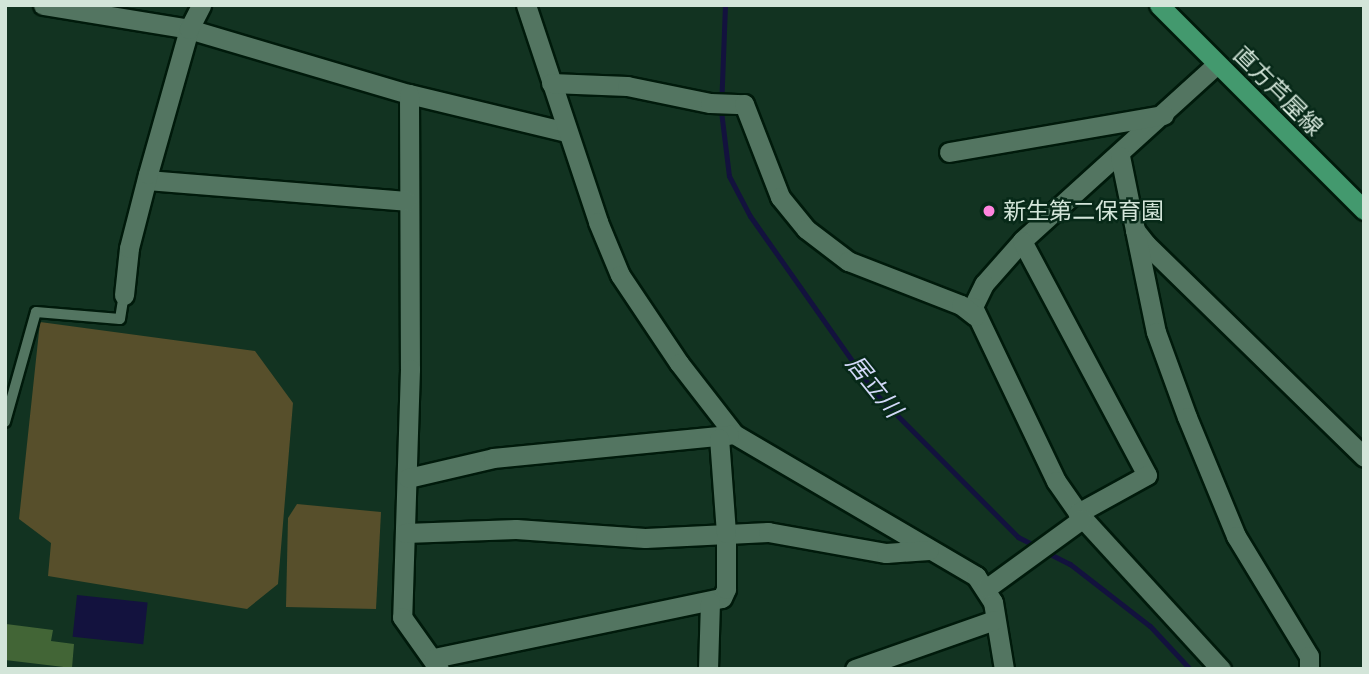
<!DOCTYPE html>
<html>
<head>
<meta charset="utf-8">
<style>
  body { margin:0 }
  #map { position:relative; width:1369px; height:674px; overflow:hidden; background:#123321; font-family:"PT Sans","Noto Sans JP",sans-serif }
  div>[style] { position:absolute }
  .green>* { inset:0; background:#574f2b }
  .water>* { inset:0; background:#13123e; transform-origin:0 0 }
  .stream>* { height:5px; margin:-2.5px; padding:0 2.5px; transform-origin:2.5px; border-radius:2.5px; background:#13123e }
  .building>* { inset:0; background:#426536 }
  .roads { filter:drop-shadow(2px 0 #001a0b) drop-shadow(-2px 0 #001a0b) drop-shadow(0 2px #001a0b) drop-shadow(0 -2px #001a0b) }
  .service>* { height:10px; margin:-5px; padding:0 5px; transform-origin:5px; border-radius:5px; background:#537561 }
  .minor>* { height:19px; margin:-9.5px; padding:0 9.5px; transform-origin:9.5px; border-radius:9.5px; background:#537561 }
  .primary>* { height:19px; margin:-9.5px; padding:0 9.5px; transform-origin:9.5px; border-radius:9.5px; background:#43996e }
  .dots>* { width:19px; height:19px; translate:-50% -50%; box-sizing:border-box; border:4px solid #072918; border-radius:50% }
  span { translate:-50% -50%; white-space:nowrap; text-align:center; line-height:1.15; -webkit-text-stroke:5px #072918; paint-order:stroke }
  .street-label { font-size:23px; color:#d3e5d9 }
  .poi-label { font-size:23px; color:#d3e5d9 }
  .left { translate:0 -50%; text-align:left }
  .water-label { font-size:24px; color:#d2d8f8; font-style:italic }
  .frame { position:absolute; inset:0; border:7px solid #d3e5d9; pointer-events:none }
</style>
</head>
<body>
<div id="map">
  <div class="green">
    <i style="clip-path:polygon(40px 322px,255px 351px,293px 403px,278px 584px,247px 609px,48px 576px,51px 543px,19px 519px)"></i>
    <i style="clip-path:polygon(297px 504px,381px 512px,376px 609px,286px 607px,288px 518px)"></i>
  </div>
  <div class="water">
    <i style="left:77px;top:595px;width:71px;height:42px;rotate:6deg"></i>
  </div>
  <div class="stream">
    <i style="left:725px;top:5px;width:106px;rotate:92.2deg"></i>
    <i style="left:721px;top:111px;width:65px;rotate:83deg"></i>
    <i style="left:729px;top:176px;width:45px;rotate:62.3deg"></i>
    <i style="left:750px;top:216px;width:217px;rotate:54.8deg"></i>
    <i style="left:875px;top:393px;width:203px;rotate:45.2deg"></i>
    <i style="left:1018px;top:537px;width:22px;rotate:27deg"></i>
    <i style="left:1046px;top:552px;width:27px;rotate:27deg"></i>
    <i style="left:1070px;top:564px;width:101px;rotate:37.8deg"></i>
    <i style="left:1150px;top:626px;width:59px;rotate:47.1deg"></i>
  </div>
  <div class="building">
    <i style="clip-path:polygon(6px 624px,53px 630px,51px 641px,74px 644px,72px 668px,5px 660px)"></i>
  </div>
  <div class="roads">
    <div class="service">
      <i style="left:5px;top:422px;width:114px;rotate:-74.3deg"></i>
      <i style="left:36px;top:312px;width:84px;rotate:4.8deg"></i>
      <i style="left:120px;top:319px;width:24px;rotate:-81deg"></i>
    </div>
    <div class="minor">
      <i style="left:43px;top:5px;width:148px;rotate:9.3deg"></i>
      <i style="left:189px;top:29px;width:229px;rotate:16.5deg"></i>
      <i style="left:409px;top:94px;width:162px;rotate:13.6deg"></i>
      <i style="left:526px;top:5px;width:229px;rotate:71.6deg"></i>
      <i style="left:598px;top:222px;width:57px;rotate:67.5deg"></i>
      <i style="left:620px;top:275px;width:106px;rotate:56.2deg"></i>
      <i style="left:679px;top:363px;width:90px;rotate:52.2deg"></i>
      <i style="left:734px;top:434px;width:281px;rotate:30.4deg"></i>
      <i style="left:976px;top:576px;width:31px;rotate:57deg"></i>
      <i style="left:993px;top:602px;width:68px;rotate:80.7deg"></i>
      <i style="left:1217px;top:64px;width:263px;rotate:137.8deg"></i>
      <i style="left:1022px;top:241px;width:57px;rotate:131.5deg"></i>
      <i style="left:984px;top:284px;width:25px;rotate:116deg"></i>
      <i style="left:973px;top:307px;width:193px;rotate:64.5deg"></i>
      <i style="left:1056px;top:481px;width:39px;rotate:55deg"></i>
      <i style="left:1078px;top:513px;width:212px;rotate:47.5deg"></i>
      <i style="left:551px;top:83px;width:76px;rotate:2.3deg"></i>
      <i style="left:627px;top:86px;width:85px;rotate:11.6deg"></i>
      <i style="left:710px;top:103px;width:34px;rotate:2deg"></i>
      <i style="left:744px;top:104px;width:100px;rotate:68.8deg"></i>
      <i style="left:780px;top:197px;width:41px;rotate:50.9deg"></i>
      <i style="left:806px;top:229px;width:53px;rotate:37.3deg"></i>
      <i style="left:848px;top:261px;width:121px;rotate:21.3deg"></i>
      <i style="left:961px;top:305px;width:18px;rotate:38deg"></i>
      <i style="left:409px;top:94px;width:275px;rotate:89.8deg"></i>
      <i style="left:410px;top:369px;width:248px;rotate:91.8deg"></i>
      <i style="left:402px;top:617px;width:64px;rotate:54.6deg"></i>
      <i style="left:949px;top:152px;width:218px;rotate:-9.8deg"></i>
      <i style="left:1120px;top:156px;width:76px;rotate:78.5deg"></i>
      <i style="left:1135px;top:230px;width:18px;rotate:52deg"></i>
      <i style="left:1146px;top:244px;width:305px;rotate:44.3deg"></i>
      <i style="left:147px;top:180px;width:260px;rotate:4.6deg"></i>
      <i style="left:1135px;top:230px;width:104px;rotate:78.4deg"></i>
      <i style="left:1156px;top:332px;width:90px;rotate:70deg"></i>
      <i style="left:1187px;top:417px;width:129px;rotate:67.6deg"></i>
      <i style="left:1236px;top:536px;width:140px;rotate:58.7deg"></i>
      <i style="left:1309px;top:656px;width:13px;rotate:90deg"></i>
      <i style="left:1022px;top:241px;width:265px;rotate:61.9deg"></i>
      <i style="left:1147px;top:475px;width:79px;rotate:151.2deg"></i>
      <i style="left:124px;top:295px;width:47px;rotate:-83.9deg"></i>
      <i style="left:129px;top:248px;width:76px;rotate:-75.6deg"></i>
      <i style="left:148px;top:174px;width:151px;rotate:-74.2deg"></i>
      <i style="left:189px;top:29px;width:27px;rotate:-63deg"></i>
      <i style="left:408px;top:478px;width:87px;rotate:-13.2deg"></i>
      <i style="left:493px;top:458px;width:237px;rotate:-5.6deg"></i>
      <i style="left:405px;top:533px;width:111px;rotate:-2.1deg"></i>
      <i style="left:516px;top:529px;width:129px;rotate:4deg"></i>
      <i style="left:645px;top:538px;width:123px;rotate:-2.8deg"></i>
      <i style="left:768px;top:532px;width:120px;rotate:10.1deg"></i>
      <i style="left:886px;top:553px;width:43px;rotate:-4deg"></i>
      <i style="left:987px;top:588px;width:117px;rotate:-36deg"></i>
      <i style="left:434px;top:658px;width:294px;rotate:-11.8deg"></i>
      <i style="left:722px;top:598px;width:10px;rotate:-66deg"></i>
      <i style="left:726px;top:589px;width:56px;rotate:-90deg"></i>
      <i style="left:726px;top:533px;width:95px;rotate:-94.2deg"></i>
      <i style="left:708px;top:669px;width:67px;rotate:-88.3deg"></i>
      <i style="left:855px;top:669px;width:147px;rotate:-19.4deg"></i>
    </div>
    <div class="primary">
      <i style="left:1159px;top:5px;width:290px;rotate:45deg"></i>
    </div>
  </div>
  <div class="dots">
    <i style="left:989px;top:211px;background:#ff85df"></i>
  </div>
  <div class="street-label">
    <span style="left:1278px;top:91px;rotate:45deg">直方芦屋線</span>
  </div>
  <div class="poi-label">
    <span class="left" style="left:1003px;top:211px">新生第二保育園</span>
  </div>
  <div class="water-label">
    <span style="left:874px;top:386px;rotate:51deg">居立川</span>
  </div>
  <div class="frame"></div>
</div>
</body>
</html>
